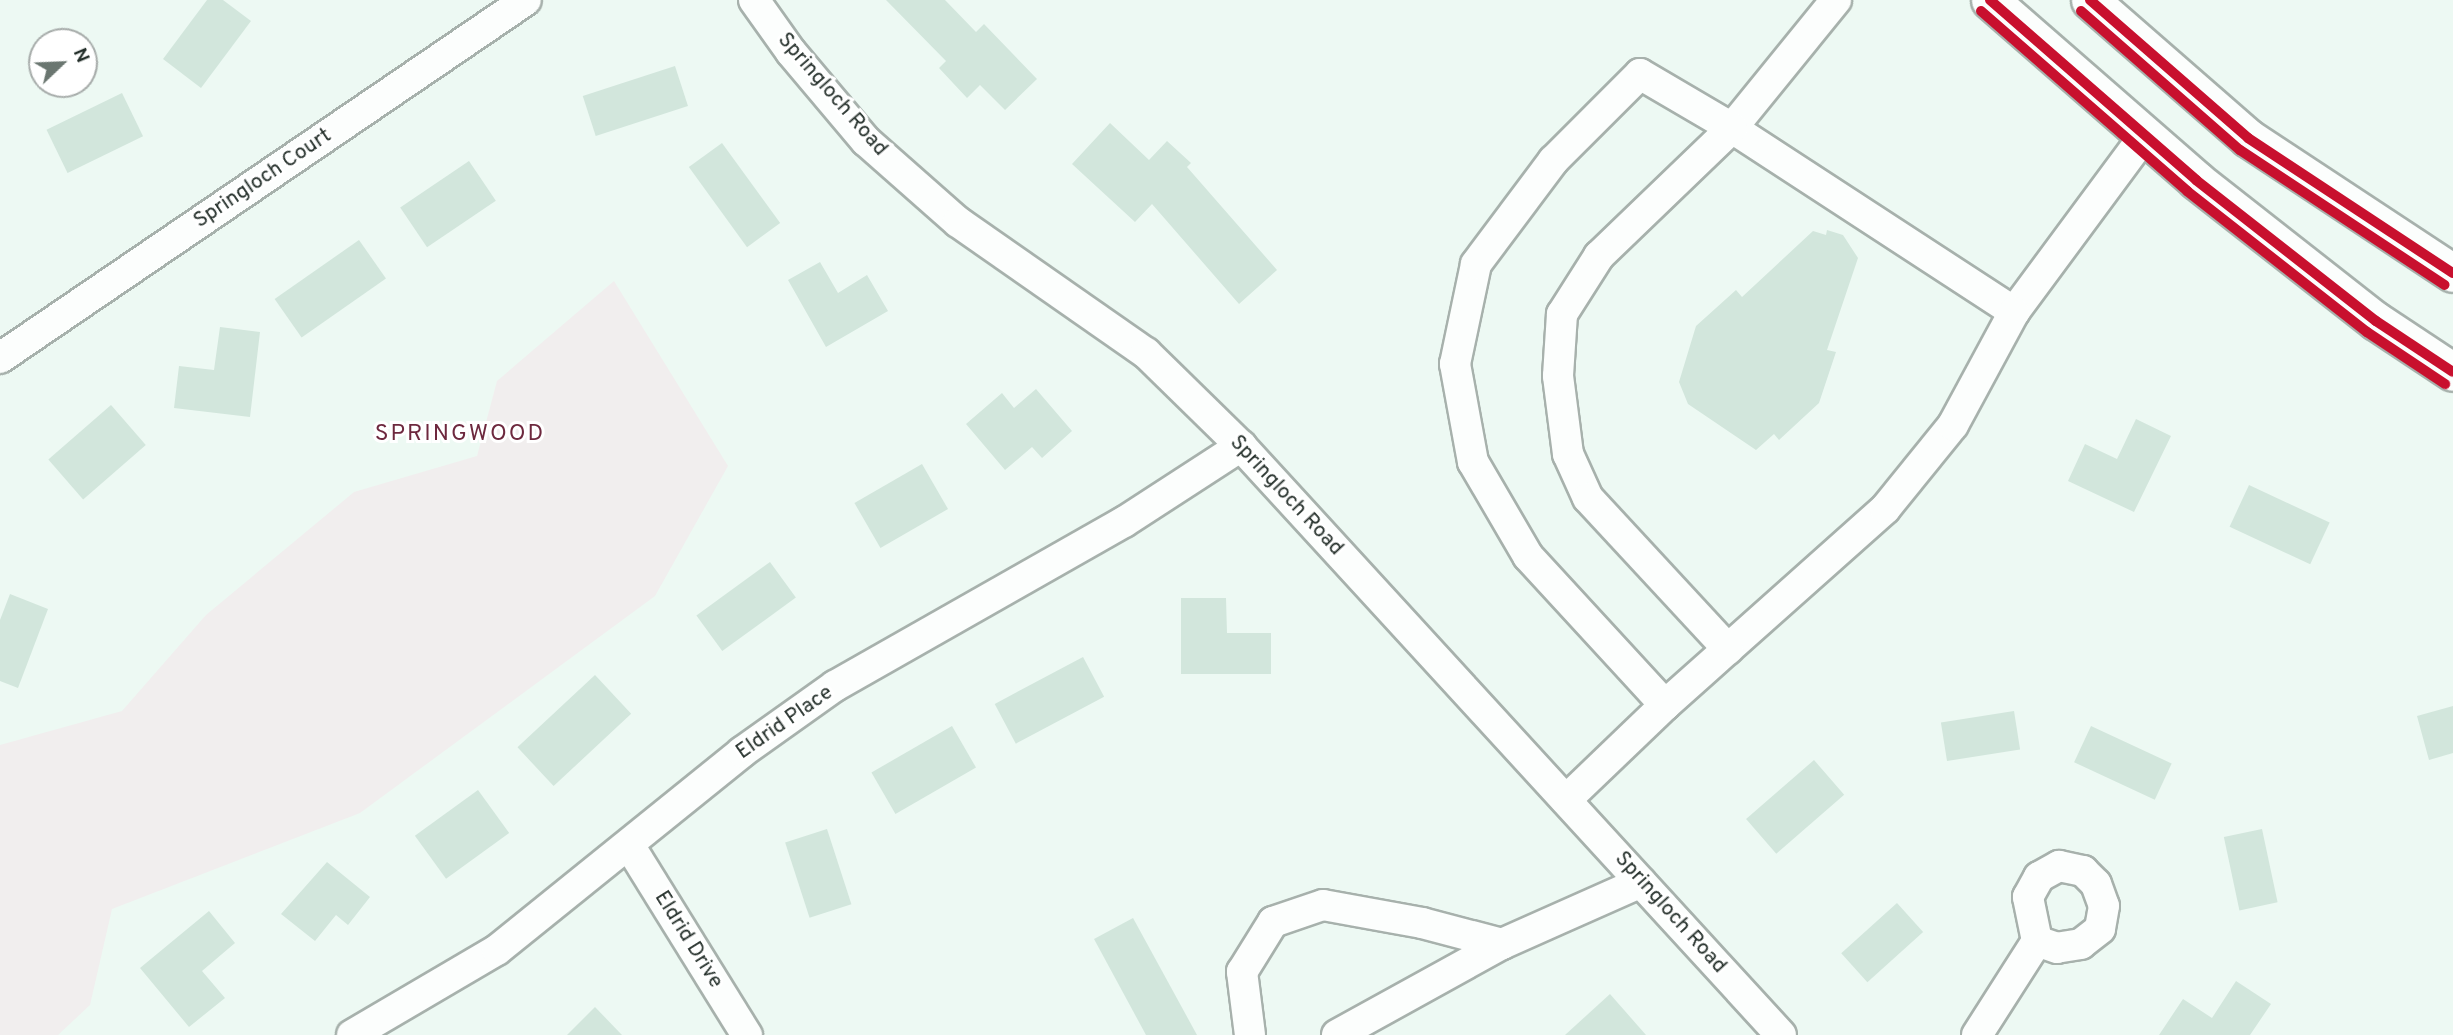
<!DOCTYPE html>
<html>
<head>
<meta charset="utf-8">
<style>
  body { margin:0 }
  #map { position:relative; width:2453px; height:1035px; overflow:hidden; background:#edf9f3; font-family:Overpass,sans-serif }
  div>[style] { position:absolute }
  .green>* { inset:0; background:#f1eeee }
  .building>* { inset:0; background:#d2e6dc; transform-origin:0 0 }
  .roads { filter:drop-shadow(2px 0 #a7b1ac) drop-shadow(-2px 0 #a7b1ac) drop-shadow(0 2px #a7b1ac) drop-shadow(0 -2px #a7b1ac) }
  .minor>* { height:30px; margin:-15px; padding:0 15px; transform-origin:15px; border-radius:15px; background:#fcfefd }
  .major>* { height:37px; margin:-18.5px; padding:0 18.5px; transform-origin:18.5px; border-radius:18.5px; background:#fcfefd }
  .bus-1>* { height:10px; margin:-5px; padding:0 5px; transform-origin:5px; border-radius:5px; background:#c8102e }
  .bus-2>* { height:10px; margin:-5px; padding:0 5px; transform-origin:5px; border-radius:5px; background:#c8102e }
  span { translate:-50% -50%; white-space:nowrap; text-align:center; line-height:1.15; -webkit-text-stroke:6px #fff; paint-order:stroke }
  .street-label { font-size:21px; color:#242f2a }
  .neighbourhood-label { font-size:23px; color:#6d283e; letter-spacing:2px }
  .north { position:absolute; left:28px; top:28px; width:70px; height:70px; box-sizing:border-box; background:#fff; border:2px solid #a7acaa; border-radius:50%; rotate:67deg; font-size:19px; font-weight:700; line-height:28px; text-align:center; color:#242f2a }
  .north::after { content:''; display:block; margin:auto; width:24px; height:32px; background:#6a7670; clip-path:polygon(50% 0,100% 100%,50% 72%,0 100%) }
</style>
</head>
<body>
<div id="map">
  <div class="green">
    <i style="clip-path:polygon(614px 281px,728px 466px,655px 596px,360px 813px,112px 909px,90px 1005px,58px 1035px,0 1035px,0 745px,122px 711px,206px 615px,354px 492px,477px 456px,497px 381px)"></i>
  </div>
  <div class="building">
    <i style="clip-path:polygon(207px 0,223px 0,251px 21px,201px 88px,163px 59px)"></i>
    <i style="clip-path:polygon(886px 0,945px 0,976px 32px,984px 24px,1037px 79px,1005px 110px,980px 85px,967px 98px,939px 68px,946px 61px)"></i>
    <i style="left:675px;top:66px;width:42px;height:97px;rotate:72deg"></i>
    <i style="left:122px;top:93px;width:48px;height:84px;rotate:64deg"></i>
    <i style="clip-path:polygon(1110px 123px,1149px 160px,1167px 141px,1191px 163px,1187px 167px,1277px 270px,1239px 304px,1152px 204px,1135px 222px,1072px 164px)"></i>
    <i style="left:722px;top:143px;width:99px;height:41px;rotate:54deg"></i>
    <i style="left:469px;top:161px;width:48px;height:83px;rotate:56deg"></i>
    <i style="clip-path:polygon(1827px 230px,1843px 235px,1858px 258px,1827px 350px,1836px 352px,1819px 403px,1779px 440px,1774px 434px,1756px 450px,1688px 404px,1679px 382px,1696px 326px,1736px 290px,1742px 297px,1813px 231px,1826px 235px)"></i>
    <i style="left:359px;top:240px;width:47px;height:103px;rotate:55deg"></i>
    <i style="clip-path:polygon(820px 262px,838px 293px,867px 275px,888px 311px,826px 347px,788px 280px)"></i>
    <i style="clip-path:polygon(220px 327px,260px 332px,250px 417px,174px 408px,179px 366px,214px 370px)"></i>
    <i style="clip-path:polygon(1036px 389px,1072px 431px,1042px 458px,1032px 447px,1005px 470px,966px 424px,1002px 393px,1014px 408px)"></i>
    <i style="left:111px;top:405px;width:53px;height:83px;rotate:49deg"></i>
    <i style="clip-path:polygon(2136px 419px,2171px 436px,2134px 512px,2068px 481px,2085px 444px,2117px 459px)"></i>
    <i style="left:922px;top:464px;width:52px;height:78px;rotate:60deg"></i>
    <i style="left:2249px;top:485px;width:89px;height:46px;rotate:25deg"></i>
    <i style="left:770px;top:562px;width:44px;height:91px;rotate:54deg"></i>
    <i style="clip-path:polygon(10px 594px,48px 609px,18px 688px,0 681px,0 620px)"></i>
    <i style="clip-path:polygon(1181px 598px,1226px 598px,1227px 633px,1271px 633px,1271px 674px,1181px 674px)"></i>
    <i style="left:1083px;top:657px;width:45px;height:100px;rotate:62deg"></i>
    <i style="left:595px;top:675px;width:53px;height:106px;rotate:47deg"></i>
    <i style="clip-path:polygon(2453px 706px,2453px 753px,2429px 760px,2417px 716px)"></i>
    <i style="left:2014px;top:711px;width:39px;height:74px;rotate:81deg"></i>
    <i style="left:952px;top:726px;width:48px;height:93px;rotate:60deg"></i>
    <i style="left:2091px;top:726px;width:89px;height:40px;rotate:25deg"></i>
    <i style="left:1814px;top:760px;width:46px;height:90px;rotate:49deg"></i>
    <i style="left:478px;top:790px;width:53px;height:78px;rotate:54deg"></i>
    <i style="left:827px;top:829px;width:79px;height:44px;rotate:72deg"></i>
    <i style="left:2262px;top:829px;width:75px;height:39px;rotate:78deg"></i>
    <i style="clip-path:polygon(327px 862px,370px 897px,348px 925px,336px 915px,315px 941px,281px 914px)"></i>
    <i style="left:1897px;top:903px;width:39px;height:75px;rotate:48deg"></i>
    <i style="clip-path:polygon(209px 911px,235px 943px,202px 971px,225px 998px,189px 1027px,140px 968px)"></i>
    <i style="clip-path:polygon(1133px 918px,1197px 1035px,1146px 1035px,1094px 939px)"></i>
    <i style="clip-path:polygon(2236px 981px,2271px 1004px,2250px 1035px,2159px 1035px,2183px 999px,2212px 1018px)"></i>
    <i style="clip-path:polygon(1610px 994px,1646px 1035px,1565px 1035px)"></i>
    <i style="clip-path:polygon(595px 1007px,622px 1035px,567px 1035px)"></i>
  </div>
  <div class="roads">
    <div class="minor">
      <i style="left:754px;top:0;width:64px;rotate:54.6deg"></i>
      <i style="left:791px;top:52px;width:116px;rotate:49.9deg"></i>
      <i style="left:866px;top:141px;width:123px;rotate:41.4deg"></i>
      <i style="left:958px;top:222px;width:229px;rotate:34.9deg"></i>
      <i style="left:1146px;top:353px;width:133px;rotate:44.4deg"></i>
      <i style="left:1241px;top:446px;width:799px;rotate:47.49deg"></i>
      <i style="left:1836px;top:0;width:165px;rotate:129.1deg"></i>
      <i style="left:1732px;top:128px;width:337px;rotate:33.1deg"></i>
      <i style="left:2014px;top:312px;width:220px;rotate:-53.5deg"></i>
      <i style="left:0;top:358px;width:636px;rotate:-34.24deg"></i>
      <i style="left:1665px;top:705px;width:295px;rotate:-41.7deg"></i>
      <i style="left:1885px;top:509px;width:108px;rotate:-51deg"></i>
      <i style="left:1953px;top:425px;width:128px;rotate:-61.6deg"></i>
      <i style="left:1566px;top:800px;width:137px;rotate:-43.8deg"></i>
      <i style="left:1665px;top:705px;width:202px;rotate:-132.6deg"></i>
      <i style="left:1528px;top:556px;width:109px;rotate:-120.3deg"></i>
      <i style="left:1473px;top:462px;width:100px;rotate:-100.4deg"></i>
      <i style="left:1455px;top:364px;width:102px;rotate:-78.1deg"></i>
      <i style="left:1476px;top:264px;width:129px;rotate:-53.2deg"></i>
      <i style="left:1553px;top:161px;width:123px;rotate:-45deg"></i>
      <i style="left:1640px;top:74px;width:107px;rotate:30.4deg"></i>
      <i style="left:1732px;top:128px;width:185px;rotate:136.1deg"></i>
      <i style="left:1599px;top:256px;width:69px;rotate:122.5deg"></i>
      <i style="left:1562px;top:314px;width:62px;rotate:93.7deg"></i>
      <i style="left:1558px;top:376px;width:79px;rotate:82.7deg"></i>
      <i style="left:1568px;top:454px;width:48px;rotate:65.6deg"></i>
      <i style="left:1588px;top:498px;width:206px;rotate:47.2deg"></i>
      <i style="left:629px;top:845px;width:224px;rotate:58.2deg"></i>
      <i style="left:2059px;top:866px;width:25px;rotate:12deg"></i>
      <i style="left:2083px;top:871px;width:18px;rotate:45deg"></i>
      <i style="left:2096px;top:884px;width:23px;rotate:70deg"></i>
      <i style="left:2104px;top:906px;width:23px;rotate:100deg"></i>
      <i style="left:2100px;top:929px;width:24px;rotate:142deg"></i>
      <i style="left:2081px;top:944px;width:24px;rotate:171deg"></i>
      <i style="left:2057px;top:948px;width:21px;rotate:-161deg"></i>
      <i style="left:2037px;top:941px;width:45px;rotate:-101.6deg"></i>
      <i style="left:2028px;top:897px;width:23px;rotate:-61deg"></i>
      <i style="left:2039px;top:877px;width:23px;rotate:-29deg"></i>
      <i style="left:352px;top:1035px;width:168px;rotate:-30.4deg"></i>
      <i style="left:497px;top:950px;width:315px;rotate:-38.9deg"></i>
      <i style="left:742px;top:752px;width:114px;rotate:-35.4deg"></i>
      <i style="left:835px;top:686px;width:332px;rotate:-29.6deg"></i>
      <i style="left:1124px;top:522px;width:140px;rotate:-33deg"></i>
      <i style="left:1250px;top:1035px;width:64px;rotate:-97.2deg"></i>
      <i style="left:1242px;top:972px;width:59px;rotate:-58.2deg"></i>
      <i style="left:1273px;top:922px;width:53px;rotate:-18.8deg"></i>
      <i style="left:1323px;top:905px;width:101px;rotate:10.3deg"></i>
      <i style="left:1422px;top:923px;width:83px;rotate:14.7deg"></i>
      <i style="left:1337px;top:1035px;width:188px;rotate:-28.9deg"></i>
      <i style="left:1502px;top:944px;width:152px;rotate:-24deg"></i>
      <i style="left:1977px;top:1035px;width:112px;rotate:-57.4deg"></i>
    </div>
    <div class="major">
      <i style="left:1990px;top:0;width:274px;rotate:41.1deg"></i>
      <i style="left:2196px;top:180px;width:229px;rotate:38.1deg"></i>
      <i style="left:2376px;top:321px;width:92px;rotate:33.5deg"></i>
      <i style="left:2090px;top:0;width:210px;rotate:41.1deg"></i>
      <i style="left:2248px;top:138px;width:245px;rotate:33.4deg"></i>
    </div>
  </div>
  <div class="bus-1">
    <i style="left:1990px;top:0;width:274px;rotate:41.1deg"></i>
    <i style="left:2196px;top:180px;width:229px;rotate:38.1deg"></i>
    <i style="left:2376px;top:321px;width:92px;rotate:33.5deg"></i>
    <i style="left:2090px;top:0;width:210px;rotate:41.1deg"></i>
    <i style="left:2248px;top:138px;width:245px;rotate:33.4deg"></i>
  </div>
  <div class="bus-2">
    <i style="left:1981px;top:11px;width:274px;rotate:41.1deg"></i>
    <i style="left:2187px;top:191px;width:229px;rotate:38.1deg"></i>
    <i style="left:2367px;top:332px;width:94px;rotate:33.7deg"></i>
    <i style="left:2081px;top:11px;width:211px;rotate:41.2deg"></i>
    <i style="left:2240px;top:150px;width:245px;rotate:33.4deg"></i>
  </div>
  <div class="street-label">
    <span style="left:832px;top:95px;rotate:49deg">Springloch Road</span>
    <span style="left:263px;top:179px;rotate:-34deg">Springloch Court</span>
    <span style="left:1286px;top:496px;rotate:47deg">Springloch Road</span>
    <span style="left:785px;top:723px;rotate:-35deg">Eldrid Place</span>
    <span style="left:1670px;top:913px;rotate:48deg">Springloch Road</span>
    <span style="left:688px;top:940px;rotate:58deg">Eldrid Drive</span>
  </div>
  <div class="neighbourhood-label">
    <span style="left:460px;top:435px">SPRINGWOOD</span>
  </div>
  <div class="north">N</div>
</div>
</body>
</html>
